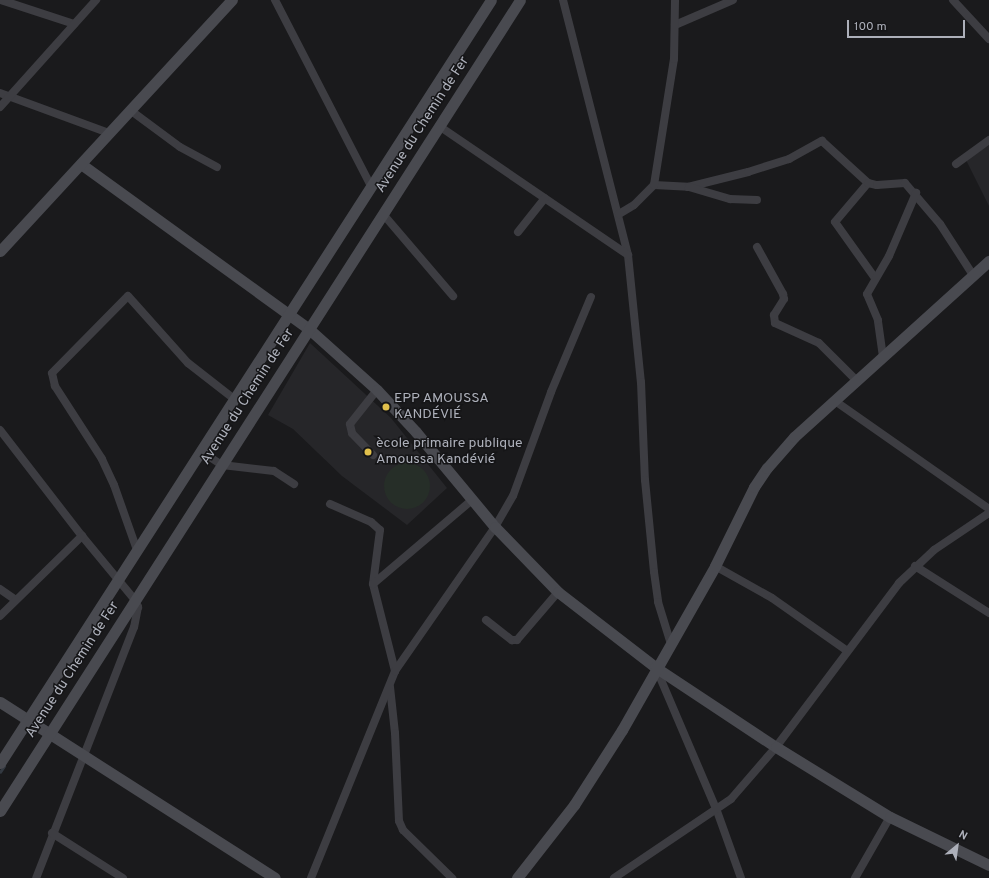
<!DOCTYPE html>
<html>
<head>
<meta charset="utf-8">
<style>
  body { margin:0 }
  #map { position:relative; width:989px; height:878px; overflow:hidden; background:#1a1a1c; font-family:Overpass,sans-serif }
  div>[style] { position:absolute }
  .built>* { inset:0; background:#262629 }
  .green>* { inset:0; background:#262e28 }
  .round { border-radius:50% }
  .stream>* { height:2.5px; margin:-1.25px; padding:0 1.25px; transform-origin:1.25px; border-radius:1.25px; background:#333941 }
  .street>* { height:8px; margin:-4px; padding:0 4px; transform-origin:4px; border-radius:4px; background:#3d3d42 }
  .secondary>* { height:11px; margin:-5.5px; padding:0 5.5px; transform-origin:5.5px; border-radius:5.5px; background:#494a50 }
  .dots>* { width:11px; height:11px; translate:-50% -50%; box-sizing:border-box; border:2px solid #151517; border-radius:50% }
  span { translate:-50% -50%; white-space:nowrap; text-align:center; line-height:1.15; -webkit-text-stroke:3px #151517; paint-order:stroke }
  .street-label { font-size:14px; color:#adb0ba }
  .poi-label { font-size:14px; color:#adb0ba }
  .left { translate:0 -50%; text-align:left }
  .north { position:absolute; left:937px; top:826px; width:40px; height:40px; -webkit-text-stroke:3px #151517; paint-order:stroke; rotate:29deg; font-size:11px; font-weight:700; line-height:16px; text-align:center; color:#adb0ba }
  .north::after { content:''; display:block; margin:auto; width:14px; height:18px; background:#adb0ba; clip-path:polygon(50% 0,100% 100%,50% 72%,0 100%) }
  .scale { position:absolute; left:847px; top:20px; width:118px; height:18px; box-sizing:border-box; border:2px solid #adb0ba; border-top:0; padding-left:5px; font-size:12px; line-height:14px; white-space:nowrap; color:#adb0ba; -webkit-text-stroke:3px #151517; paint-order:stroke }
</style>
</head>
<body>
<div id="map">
  <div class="built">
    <i style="clip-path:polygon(989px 145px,989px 206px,966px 160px)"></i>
    <i style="clip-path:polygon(310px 343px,391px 418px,447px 488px,407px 525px,342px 476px,293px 429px,268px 415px)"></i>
  </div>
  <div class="green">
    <i class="round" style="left:384px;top:463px;width:46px;height:46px"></i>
  </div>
  <div class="stream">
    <i style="left:0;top:772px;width:7px;rotate:-56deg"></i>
  </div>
  <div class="street">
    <i style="left:1px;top:0;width:77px;rotate:18.2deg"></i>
    <i style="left:275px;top:0;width:209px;rotate:62.7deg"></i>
    <i style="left:563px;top:0;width:263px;rotate:75.7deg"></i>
    <i style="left:628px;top:255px;width:128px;rotate:84.2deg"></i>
    <i style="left:641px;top:382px;width:98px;rotate:87.7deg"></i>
    <i style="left:645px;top:480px;width:92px;rotate:84.4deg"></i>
    <i style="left:654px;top:572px;width:30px;rotate:82deg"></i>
    <i style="left:658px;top:602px;width:41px;rotate:72.9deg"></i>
    <i style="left:953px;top:0;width:53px;rotate:47.3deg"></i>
    <i style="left:675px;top:25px;width:63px;rotate:-23.3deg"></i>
    <i style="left:0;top:93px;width:116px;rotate:20.2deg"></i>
    <i style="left:0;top:107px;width:144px;rotate:-48.1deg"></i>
    <i style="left:130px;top:110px;width:62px;rotate:36.5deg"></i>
    <i style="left:180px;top:147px;width:42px;rotate:28.4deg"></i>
    <i style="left:439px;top:126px;width:229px;rotate:34.3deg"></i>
    <i style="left:956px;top:164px;width:41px;rotate:-36deg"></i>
    <i style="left:868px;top:183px;width:51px;rotate:130.2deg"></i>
    <i style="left:835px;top:222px;width:69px;rotate:54.5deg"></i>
    <i style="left:654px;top:185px;width:34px;rotate:3deg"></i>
    <i style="left:688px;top:187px;width:62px;rotate:-14deg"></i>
    <i style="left:748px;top:172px;width:43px;rotate:-17.6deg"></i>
    <i style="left:789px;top:159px;width:38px;rotate:-29deg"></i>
    <i style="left:822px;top:141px;width:62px;rotate:42.4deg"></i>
    <i style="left:868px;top:183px;width:9px;rotate:13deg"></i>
    <i style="left:877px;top:185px;width:28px;rotate:-4deg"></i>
    <i style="left:905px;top:183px;width:54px;rotate:49.5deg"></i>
    <i style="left:940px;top:224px;width:61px;rotate:57.1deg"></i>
    <i style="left:689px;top:187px;width:43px;rotate:16.3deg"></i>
    <i style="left:730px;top:199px;width:27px;rotate:2deg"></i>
    <i style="left:383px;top:214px;width:108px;rotate:49.5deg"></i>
    <i style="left:619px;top:214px;width:17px;rotate:-31deg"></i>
    <i style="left:634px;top:205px;width:28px;rotate:-45deg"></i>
    <i style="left:654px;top:185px;width:128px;rotate:-81deg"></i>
    <i style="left:674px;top:59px;width:59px;rotate:-89deg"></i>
    <i style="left:518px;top:232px;width:43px;rotate:-51.5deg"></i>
    <i style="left:757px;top:247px;width:54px;rotate:61deg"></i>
    <i style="left:783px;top:294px;width:5px;rotate:79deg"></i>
    <i style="left:784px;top:299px;width:19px;rotate:122deg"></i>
    <i style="left:774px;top:315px;width:8px;rotate:83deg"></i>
    <i style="left:775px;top:323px;width:48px;rotate:24.4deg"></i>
    <i style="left:819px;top:343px;width:55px;rotate:45deg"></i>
    <i style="left:883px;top:357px;width:37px;rotate:-98deg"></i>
    <i style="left:878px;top:320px;width:28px;rotate:-113deg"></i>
    <i style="left:867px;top:294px;width:44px;rotate:-59.9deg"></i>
    <i style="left:889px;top:256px;width:69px;rotate:-66.8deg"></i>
    <i style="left:835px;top:401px;width:188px;rotate:35deg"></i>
    <i style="left:0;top:430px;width:134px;rotate:52.3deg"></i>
    <i style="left:82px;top:536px;width:83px;rotate:50.4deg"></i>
    <i style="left:135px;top:600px;width:8px;rotate:67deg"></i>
    <i style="left:138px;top:607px;width:20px;rotate:101deg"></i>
    <i style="left:134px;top:627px;width:269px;rotate:111.3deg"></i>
    <i style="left:201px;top:451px;width:25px;rotate:34deg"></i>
    <i style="left:222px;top:465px;width:52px;rotate:6.6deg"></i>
    <i style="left:274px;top:471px;width:24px;rotate:33deg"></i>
    <i style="left:373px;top:455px;width:30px;rotate:-134deg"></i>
    <i style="left:352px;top:433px;width:9px;rotate:-103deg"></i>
    <i style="left:350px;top:424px;width:43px;rotate:-51.5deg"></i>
    <i style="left:330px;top:504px;width:45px;rotate:23.7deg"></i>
    <i style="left:371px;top:522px;width:12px;rotate:42deg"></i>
    <i style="left:380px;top:530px;width:54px;rotate:97.4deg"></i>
    <i style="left:373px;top:584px;width:90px;rotate:75.8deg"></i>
    <i style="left:137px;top:550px;width:69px;rotate:-109.5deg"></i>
    <i style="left:114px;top:485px;width:29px;rotate:-115deg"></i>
    <i style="left:102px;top:459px;width:87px;rotate:-122.8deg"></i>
    <i style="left:55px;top:386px;width:13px;rotate:-103deg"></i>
    <i style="left:52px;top:373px;width:108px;rotate:-45.4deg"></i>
    <i style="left:128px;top:296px;width:90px;rotate:48.2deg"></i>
    <i style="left:188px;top:363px;width:58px;rotate:38deg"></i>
    <i style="left:715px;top:566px;width:65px;rotate:29.3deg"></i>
    <i style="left:772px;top:598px;width:90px;rotate:35.1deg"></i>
    <i style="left:915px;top:566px;width:88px;rotate:32.4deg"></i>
    <i style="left:373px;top:584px;width:130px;rotate:-40.3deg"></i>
    <i style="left:0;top:589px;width:19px;rotate:35deg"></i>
    <i style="left:0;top:616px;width:115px;rotate:-44.3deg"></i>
    <i style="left:486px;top:620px;width:33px;rotate:38deg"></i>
    <i style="left:512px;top:640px;width:5px"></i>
    <i style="left:517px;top:640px;width:63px;rotate:-49.5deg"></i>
    <i style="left:656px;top:668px;width:155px;rotate:66.9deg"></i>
    <i style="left:717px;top:811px;width:71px;rotate:70.3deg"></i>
    <i style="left:390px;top:687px;width:46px;rotate:83.8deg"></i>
    <i style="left:395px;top:733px;width:88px;rotate:87.4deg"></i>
    <i style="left:399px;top:821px;width:10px;rotate:66deg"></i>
    <i style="left:403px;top:830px;width:69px;rotate:44.4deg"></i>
    <i style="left:52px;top:833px;width:84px;rotate:32.4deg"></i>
    <i style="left:311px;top:878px;width:223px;rotate:-67.9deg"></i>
    <i style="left:395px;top:671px;width:175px;rotate:-55.2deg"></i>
    <i style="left:495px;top:527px;width:36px;rotate:-60deg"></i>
    <i style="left:513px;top:496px;width:111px;rotate:-69.9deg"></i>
    <i style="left:551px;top:392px;width:103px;rotate:-67.2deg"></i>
    <i style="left:614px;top:878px;width:141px;rotate:-34deg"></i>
    <i style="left:731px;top:799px;width:69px;rotate:-49.1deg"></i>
    <i style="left:776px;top:747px;width:205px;rotate:-53.1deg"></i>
    <i style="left:899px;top:583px;width:48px;rotate:-43.3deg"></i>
    <i style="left:934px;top:550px;width:66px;rotate:-33.9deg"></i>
    <i style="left:855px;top:878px;width:70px;rotate:-60.2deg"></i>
  </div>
  <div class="secondary">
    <i style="left:81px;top:164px;width:281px;rotate:35.9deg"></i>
    <i style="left:309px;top:329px;width:91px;rotate:41.9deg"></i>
    <i style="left:377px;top:390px;width:57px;rotate:47.1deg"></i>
    <i style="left:416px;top:432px;width:124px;rotate:50.3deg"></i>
    <i style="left:495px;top:527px;width:91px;rotate:45.9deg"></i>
    <i style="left:558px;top:592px;width:123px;rotate:37.7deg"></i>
    <i style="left:655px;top:667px;width:145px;rotate:33.5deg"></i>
    <i style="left:776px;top:747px;width:134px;rotate:31.6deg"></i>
    <i style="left:890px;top:817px;width:110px;rotate:25.9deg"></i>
    <i style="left:0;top:251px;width:342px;rotate:-47.3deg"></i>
    <i style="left:0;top:702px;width:326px;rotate:32.6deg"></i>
    <i style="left:0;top:763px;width:907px;rotate:-57.24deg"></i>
    <i style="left:0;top:811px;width:963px;rotate:-57.33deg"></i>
    <i style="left:517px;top:878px;width:93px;rotate:-52deg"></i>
    <i style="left:574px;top:805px;width:89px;rotate:-57.4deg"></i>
    <i style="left:622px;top:730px;width:189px;rotate:-60.4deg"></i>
    <i style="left:715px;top:566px;width:88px;rotate:-63.7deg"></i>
    <i style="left:754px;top:487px;width:23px;rotate:-56deg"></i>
    <i style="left:767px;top:468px;width:41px;rotate:-48.9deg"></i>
    <i style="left:794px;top:437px;width:263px;rotate:-42.1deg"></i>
  </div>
  <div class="dots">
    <i style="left:386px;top:407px;background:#e1c04c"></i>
    <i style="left:368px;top:452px;background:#e1c04c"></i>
  </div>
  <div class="street-label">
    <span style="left:423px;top:125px;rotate:-57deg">Avenue du Chemin de Fer</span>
    <span style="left:248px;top:397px;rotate:-57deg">Avenue du Chemin de Fer</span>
    <span style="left:73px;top:670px;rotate:-57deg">Avenue du Chemin de Fer</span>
  </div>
  <div class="poi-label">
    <span class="left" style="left:394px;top:407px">EPP AMOUSSA<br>KANDÉVIÉ</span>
    <span class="left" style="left:376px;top:452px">ècole primaire publique<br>Amoussa Kandévié</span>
  </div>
  <div class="north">N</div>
  <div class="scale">100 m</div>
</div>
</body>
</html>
